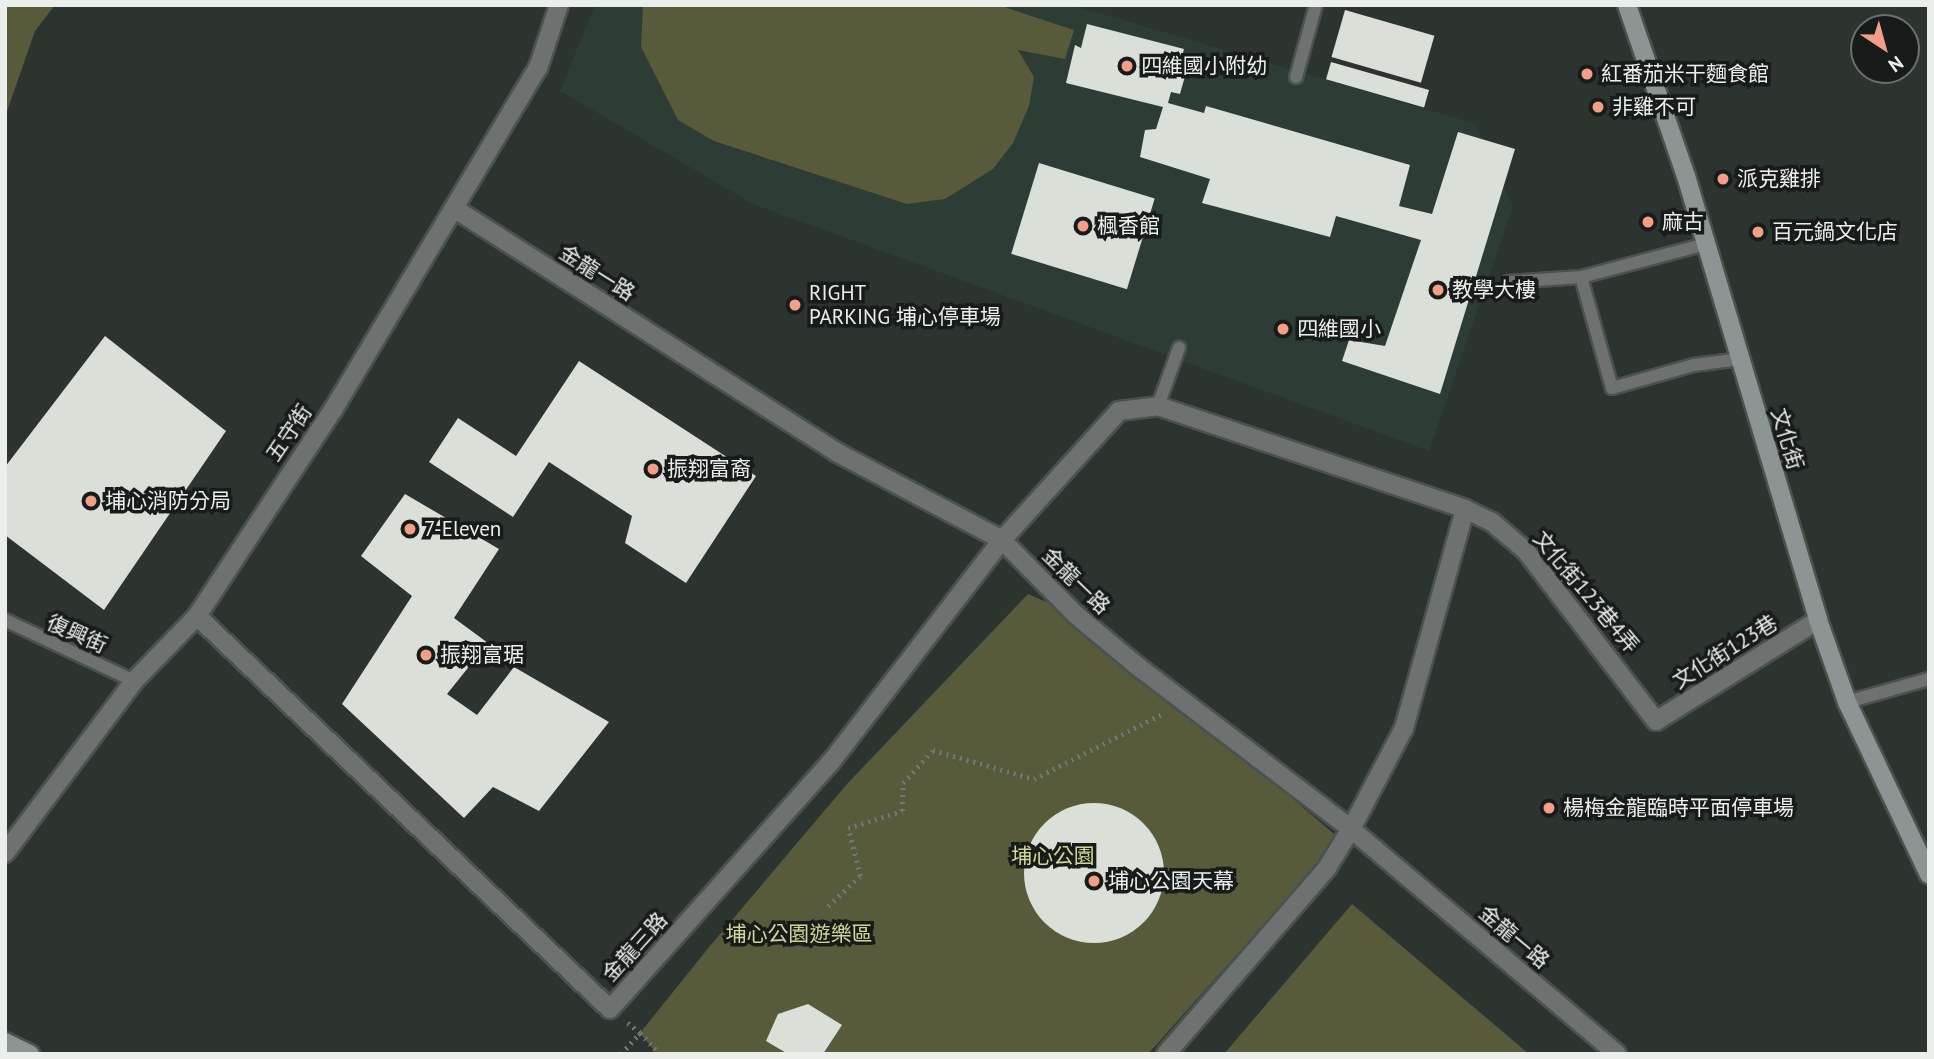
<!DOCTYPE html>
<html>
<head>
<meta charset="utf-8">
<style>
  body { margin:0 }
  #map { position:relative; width:1934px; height:1059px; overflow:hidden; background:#2c3430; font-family:"PT Sans","Noto Sans TC",sans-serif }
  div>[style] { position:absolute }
  .built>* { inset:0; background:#2d3c34 }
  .green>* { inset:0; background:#585a3c }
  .building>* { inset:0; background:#dae0d7; transform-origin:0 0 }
  .round { border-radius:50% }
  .path>* { height:4.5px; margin-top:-2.25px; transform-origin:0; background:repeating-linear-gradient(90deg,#717874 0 2px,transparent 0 7px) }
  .roads { filter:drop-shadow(2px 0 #4a524e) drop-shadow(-2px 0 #4a524e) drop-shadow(0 2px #4a524e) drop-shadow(0 -2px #4a524e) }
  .lane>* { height:12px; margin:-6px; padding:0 6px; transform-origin:6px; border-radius:6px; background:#6d7271 }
  .street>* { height:18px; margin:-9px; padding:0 9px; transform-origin:9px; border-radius:9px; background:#6d7271 }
  .secondary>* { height:18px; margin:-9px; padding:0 9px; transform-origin:9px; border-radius:9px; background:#8d9594 }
  .dots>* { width:19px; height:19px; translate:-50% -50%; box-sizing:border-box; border:4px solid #171b19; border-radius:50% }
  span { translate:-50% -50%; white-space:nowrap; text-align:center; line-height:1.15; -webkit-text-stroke:7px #171b19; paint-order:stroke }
  .poi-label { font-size:21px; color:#eaefec }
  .left { translate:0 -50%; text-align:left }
  .street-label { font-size:21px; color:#eaefec }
  .park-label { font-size:21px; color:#d1d696 }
  .frame { position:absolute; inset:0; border:7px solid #eaefec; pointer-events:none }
  .north { position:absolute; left:1850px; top:14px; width:70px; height:70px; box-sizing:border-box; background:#171b19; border:2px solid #6b706d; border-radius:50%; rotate:144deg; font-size:19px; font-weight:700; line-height:28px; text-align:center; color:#eaefec }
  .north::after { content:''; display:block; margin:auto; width:24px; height:32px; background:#f49e88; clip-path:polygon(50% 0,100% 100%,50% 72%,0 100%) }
</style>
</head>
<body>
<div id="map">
  <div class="built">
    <i style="clip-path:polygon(595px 5px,1072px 5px,1476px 124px,1513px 207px,1429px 451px,753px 204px,560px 91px)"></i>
  </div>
  <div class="green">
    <i style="clip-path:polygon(5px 5px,55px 5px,35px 31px,5px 117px)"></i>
    <i style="clip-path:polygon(643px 5px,998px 5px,1074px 30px,1065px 59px,1018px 50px,1034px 77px,1029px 106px,1013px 143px,993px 169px,945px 199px,907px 204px,714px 141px,678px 120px,641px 47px)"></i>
    <i style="clip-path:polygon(1028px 594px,1076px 615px,1340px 839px,1148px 1054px,657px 1054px,640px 1033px,710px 946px,847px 784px)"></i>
    <i style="clip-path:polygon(1352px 904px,1529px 1054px,1224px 1054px)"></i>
  </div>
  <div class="building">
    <i style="left:1345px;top:10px;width:93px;height:49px;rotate:16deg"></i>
    <i style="clip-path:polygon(1087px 24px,1184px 49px,1180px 64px,1187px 69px,1180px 94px,1171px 92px,1168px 103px,1204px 113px,1206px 106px,1410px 165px,1399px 206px,1432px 214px,1458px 132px,1515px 149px,1440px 394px,1342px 361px,1349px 340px,1385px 346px,1421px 240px,1336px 216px,1330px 237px,1202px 203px,1210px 179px,1140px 157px,1145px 130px,1156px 129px,1163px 107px,1066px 83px,1075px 45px,1081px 48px)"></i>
    <i style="left:1331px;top:62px;width:102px;height:18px;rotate:16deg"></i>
    <i style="left:1039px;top:163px;width:121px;height:95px;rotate:17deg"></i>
    <i style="clip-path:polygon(105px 336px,226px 431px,104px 610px,5px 535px,5px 467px)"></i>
    <i style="clip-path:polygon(579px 361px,756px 476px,686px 583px,625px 543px,632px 516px,549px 462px,513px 517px,429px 462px,458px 418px,516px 456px)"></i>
    <i style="clip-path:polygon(405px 494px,499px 549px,454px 618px,488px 643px,447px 694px,477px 715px,514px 667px,609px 722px,539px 811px,493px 787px,464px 818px,342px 704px,412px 596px,361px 556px)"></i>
    <i class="round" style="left:1024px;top:803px;width:140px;height:140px"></i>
    <i style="clip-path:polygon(808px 1004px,842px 1025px,823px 1054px,788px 1054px,766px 1041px,778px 1014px)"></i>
  </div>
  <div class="path">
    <i style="left:828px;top:906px;width:44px;rotate:-43.2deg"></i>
    <i style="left:860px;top:876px;width:49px;rotate:-104deg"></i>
    <i style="left:848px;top:828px;width:57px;rotate:-17.5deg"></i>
    <i style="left:902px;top:811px;width:28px;rotate:-88deg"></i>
    <i style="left:903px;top:783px;width:45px;rotate:-47.7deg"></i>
    <i style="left:933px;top:750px;width:105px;rotate:16deg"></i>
    <i style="left:1034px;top:779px;width:144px;rotate:-26.9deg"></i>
    <i style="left:640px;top:1033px;width:29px;rotate:46deg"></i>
    <i style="left:621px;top:1054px;width:28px;rotate:-48deg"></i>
    <i style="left:640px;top:1033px;width:16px;rotate:-142deg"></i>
  </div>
  <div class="roads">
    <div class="lane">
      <i style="left:1296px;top:77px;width:75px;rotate:-74.5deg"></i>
      <i style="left:1706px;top:244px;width:129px;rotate:165.2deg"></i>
      <i style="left:1581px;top:277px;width:115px;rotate:74.4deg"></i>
      <i style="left:1612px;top:388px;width:85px;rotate:-15.7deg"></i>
      <i style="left:1694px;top:365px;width:46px;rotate:-7.4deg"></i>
      <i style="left:1508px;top:282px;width:73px;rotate:-3.9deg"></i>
      <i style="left:1158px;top:406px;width:62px;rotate:-70.1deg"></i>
      <i style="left:5px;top:620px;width:143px;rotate:25.3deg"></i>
      <i style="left:1847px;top:702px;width:85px;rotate:-15.7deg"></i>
    </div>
    <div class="street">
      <i style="left:455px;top:209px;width:454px;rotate:32.5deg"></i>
      <i style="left:838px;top:453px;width:186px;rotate:27.9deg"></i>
      <i style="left:1002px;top:540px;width:105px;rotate:45.4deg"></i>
      <i style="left:1076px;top:615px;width:78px;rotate:39.8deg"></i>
      <i style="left:1136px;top:665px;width:270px;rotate:37.3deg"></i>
      <i style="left:1351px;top:829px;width:348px;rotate:40.2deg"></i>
      <i style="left:197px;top:616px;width:570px;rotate:43.58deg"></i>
      <i style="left:610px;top:1009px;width:331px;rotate:-48.2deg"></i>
      <i style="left:831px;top:762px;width:280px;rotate:-52.4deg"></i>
      <i style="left:1002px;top:540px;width:174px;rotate:-47.8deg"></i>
      <i style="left:1119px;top:411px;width:39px;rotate:-7deg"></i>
      <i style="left:1158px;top:406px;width:324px;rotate:18.5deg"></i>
      <i style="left:1465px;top:509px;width:30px;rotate:26deg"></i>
      <i style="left:1492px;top:522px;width:45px;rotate:40.5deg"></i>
      <i style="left:1526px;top:551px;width:214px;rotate:52.6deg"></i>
      <i style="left:1656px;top:721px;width:191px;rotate:-31.9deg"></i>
      <i style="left:5px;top:853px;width:215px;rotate:-53.1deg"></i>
      <i style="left:134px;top:681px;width:91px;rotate:-45.9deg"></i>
      <i style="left:197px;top:616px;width:247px;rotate:-56.6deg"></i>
      <i style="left:333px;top:410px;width:399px;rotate:-59.1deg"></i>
      <i style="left:538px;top:68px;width:66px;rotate:-71.6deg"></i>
      <i style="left:1166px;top:1054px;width:246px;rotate:-49.1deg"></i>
      <i style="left:1327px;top:868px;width:46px;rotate:-58.4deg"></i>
      <i style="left:1351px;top:829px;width:114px;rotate:-62.3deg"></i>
      <i style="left:1404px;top:728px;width:227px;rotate:-74.4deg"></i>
    </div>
    <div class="secondary">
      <i style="left:1627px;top:5px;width:181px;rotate:71deg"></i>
      <i style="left:1686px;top:176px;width:463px;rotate:73.4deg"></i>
      <i style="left:1818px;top:620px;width:87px;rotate:70.5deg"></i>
      <i style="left:1847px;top:702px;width:191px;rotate:64.6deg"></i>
      <i style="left:5px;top:1042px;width:28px;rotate:26deg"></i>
    </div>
  </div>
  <div class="dots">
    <i style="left:1127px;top:66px;background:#f49e88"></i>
    <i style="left:1587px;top:74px;background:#f49e88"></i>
    <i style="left:1598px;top:107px;background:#f49e88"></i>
    <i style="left:1723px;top:179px;background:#f49e88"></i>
    <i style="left:1648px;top:222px;background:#f49e88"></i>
    <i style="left:1083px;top:226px;background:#f49e88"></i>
    <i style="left:1758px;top:232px;background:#f49e88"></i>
    <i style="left:1438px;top:290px;background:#f49e88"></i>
    <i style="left:795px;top:305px;background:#f49e88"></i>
    <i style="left:1283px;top:329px;background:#f49e88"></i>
    <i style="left:653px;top:469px;background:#f49e88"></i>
    <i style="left:91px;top:501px;background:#f49e88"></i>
    <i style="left:410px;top:529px;background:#f49e88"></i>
    <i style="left:426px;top:655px;background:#f49e88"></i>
    <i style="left:1549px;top:808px;background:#f49e88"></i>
    <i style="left:1094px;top:881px;background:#f49e88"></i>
  </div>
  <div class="poi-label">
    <span class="left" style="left:1141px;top:66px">四維國小附幼</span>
    <span class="left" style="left:1601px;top:74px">紅番茄米干麵食館</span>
    <span class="left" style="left:1612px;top:107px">非雞不可</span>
    <span class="left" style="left:1737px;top:179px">派克雞排</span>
    <span class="left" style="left:1662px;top:222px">麻古</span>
    <span class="left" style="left:1097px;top:226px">楓香館</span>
    <span class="left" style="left:1772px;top:232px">百元鍋文化店</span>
    <span class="left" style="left:1452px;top:290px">教學大樓</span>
    <span class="left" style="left:809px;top:305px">RIGHT<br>PARKING 埔心停車場</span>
    <span class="left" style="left:1297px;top:329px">四維國小</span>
    <span class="left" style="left:667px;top:469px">振翔富裔</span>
    <span class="left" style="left:105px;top:501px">埔心消防分局</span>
    <span class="left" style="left:424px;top:529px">7-Eleven</span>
    <span class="left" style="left:440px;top:655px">振翔富琚</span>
    <span class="left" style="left:1563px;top:808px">楊梅金龍臨時平面停車場</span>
    <span class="left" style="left:1108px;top:881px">埔心公園天幕</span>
  </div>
  <div class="street-label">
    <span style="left:597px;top:273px;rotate:32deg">金龍一路</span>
    <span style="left:289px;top:433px;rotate:-56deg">五守街</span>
    <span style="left:1787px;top:439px;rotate:73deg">文化街</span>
    <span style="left:1076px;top:581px;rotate:44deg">金龍一路</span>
    <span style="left:1586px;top:592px;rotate:50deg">文化街123巷4弄</span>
    <span style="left:77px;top:634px;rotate:24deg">復興街</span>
    <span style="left:1725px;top:652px;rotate:-32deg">文化街123巷</span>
    <span style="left:1514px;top:937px;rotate:40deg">金龍一路</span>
    <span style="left:635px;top:947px;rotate:-48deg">金龍三路</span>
  </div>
  <div class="park-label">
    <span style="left:1053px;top:856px">埔心公園</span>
    <span style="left:799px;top:934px">埔心公園遊樂區</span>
  </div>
  <div class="frame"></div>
  <div class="north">N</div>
</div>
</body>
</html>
